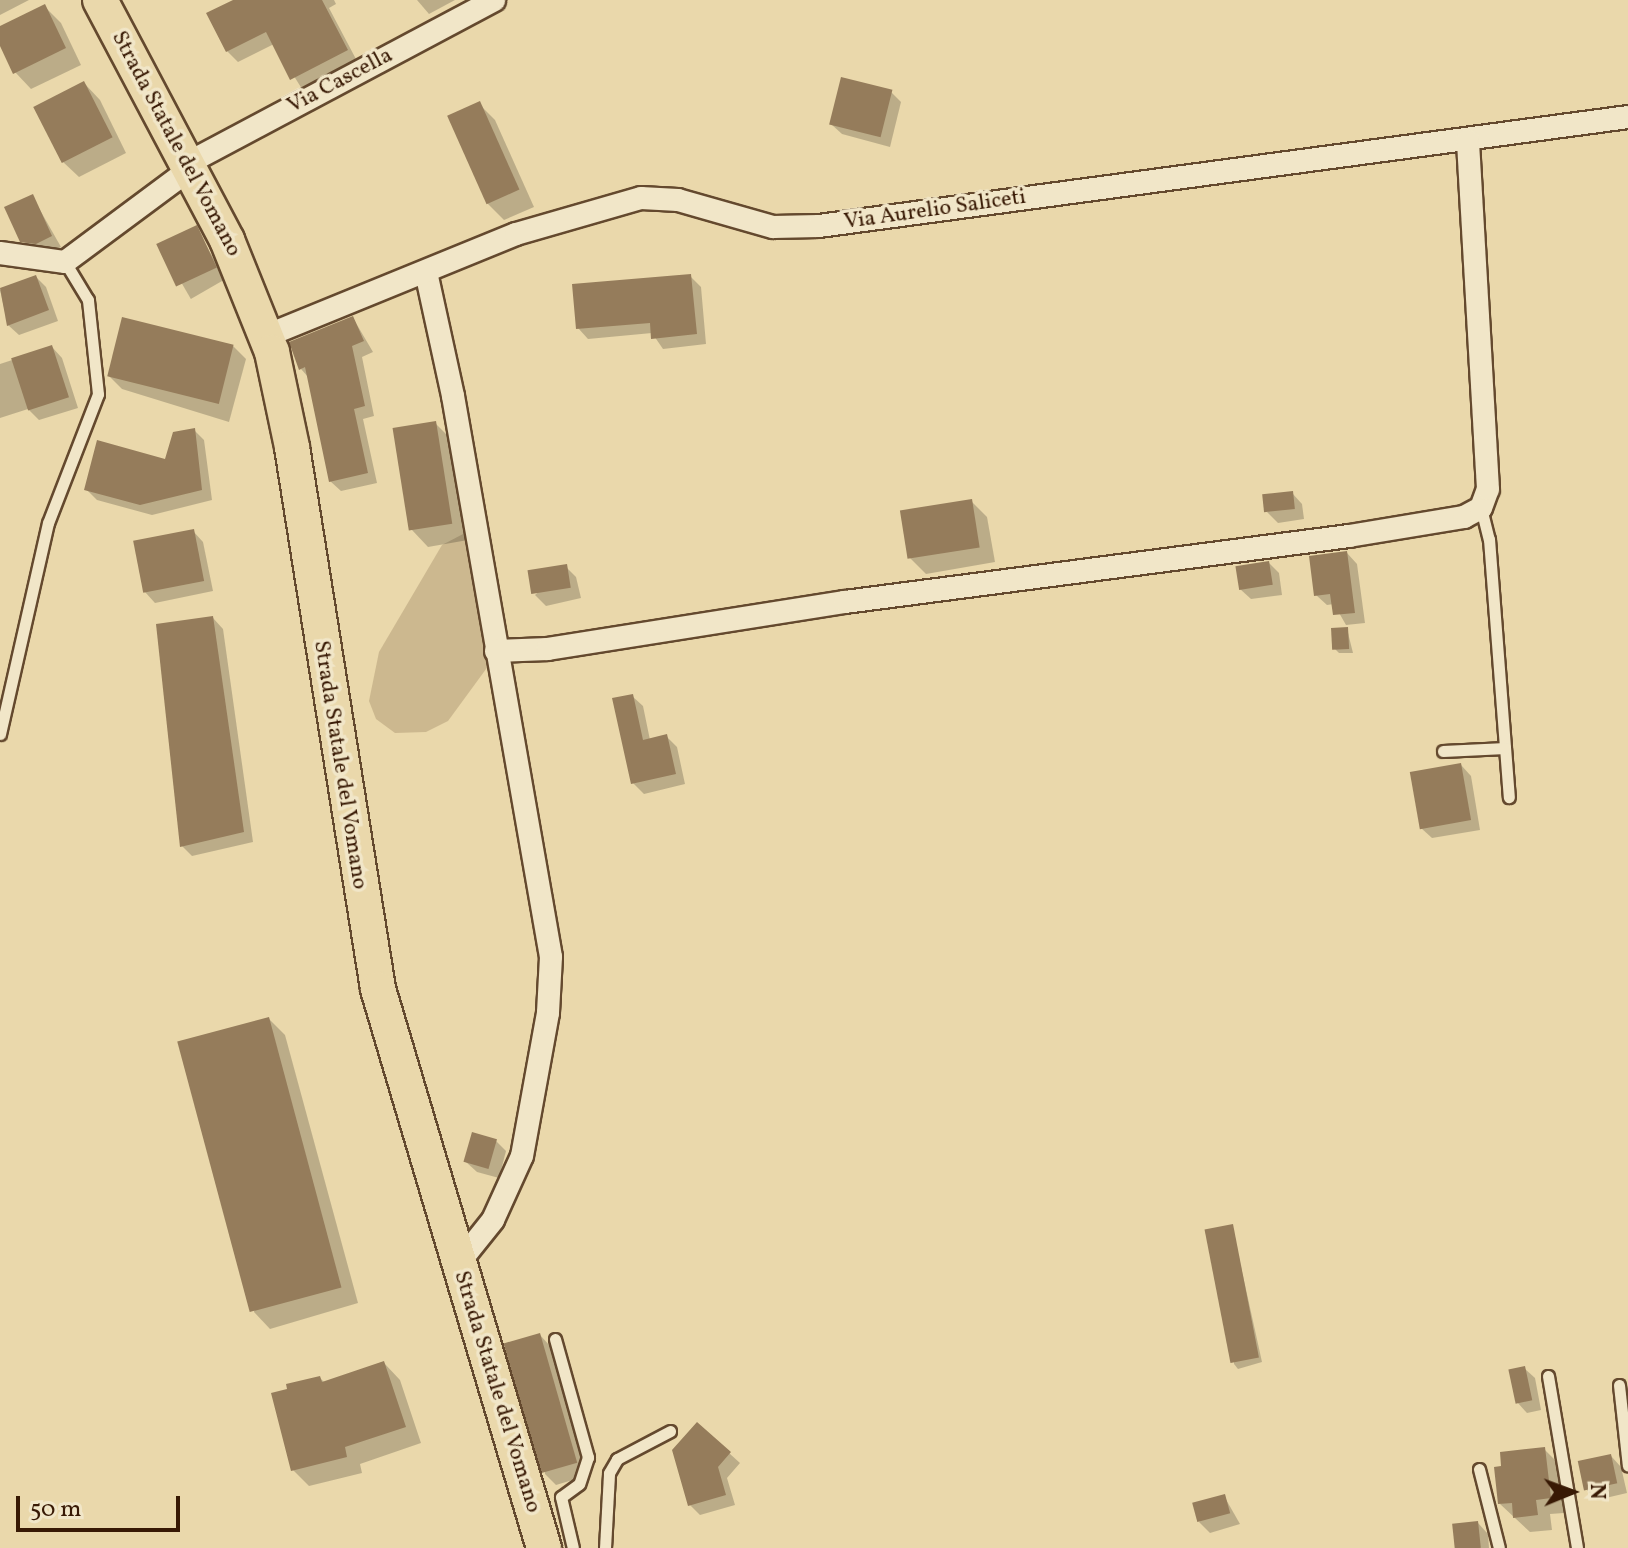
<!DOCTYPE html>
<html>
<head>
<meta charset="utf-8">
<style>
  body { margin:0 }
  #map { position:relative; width:1628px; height:1548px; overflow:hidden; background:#ead8ab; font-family:Vollkorn,serif }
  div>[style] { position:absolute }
  .green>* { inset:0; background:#ccb88f }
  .shadow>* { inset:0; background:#0003; transform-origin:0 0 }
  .building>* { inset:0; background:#957c5b; transform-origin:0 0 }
  .roads { filter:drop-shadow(2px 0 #64492e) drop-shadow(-2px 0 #64492e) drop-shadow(0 2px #64492e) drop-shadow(0 -2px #64492e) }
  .service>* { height:11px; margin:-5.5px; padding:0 5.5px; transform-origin:5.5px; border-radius:5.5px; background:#f1e6c8 }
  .minor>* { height:22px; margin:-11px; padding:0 11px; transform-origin:11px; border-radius:11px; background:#f1e6c8 }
  .primary>* { height:34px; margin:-17px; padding:0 17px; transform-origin:17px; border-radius:17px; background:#ead8ab }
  span { translate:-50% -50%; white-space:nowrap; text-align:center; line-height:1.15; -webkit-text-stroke:7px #f1e6c8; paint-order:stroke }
  .street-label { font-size:22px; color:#381904 }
  .north { position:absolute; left:1532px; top:1452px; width:80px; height:80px; -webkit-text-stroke:6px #f1e6c8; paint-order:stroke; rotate:89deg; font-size:22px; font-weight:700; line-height:32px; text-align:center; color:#381904 }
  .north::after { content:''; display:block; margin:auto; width:28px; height:36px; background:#381904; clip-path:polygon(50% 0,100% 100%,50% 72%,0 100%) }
  .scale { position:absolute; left:16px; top:1496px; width:164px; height:36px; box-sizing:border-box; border:4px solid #381904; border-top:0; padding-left:10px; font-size:24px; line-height:28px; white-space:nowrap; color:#381904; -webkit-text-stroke:6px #f1e6c8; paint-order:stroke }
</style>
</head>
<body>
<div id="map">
  <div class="green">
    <i style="clip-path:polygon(465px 533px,489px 665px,448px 721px,426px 732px,395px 733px,376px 719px,369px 701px,379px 652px,442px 545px)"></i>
  </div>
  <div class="shadow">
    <i style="clip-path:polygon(0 0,29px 0,0 15px)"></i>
    <i style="clip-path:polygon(235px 0,334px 0,336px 4px,329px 8px,357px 61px,302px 89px,274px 44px,238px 62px,227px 51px)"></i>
    <i style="clip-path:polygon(417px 0,455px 0,429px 14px)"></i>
    <i style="clip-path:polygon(45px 7px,61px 23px,81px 65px,31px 89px,15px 72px,0 41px,0 28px)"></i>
    <i style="clip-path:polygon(84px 83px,100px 100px,126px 153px,79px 177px,62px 161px)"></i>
    <i style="clip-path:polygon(891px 92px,901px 102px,890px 147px,842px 134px,831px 124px)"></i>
    <i style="clip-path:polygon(479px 104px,495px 120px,534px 207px,504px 220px,488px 204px)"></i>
    <i style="clip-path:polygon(32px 196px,61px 247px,47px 253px,32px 251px,22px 240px)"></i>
    <i style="left:196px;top:228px;width:59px;height:40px;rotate:60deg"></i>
    <i style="clip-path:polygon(690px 276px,701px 287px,706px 344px,663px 349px,652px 333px,588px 339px,578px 328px)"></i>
    <i style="clip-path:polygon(36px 277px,46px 287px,58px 321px,19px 335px,8px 325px,0 290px)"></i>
    <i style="clip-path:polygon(353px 318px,373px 352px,362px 357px,374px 416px,363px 419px,377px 483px,341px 491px,330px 481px,309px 378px,301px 369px)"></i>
    <i style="clip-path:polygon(233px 346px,246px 359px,229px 422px,122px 389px,109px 376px)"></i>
    <i style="clip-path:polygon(52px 347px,62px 358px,78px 408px,39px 420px,28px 409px,0 418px,0 364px)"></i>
    <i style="clip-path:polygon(435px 423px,451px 439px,468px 540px,428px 547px,412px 530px)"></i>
    <i style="clip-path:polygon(194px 430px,204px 440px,212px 500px,152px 515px,97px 500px,86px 489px,167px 462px)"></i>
    <i style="clip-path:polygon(1292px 493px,1302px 504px,1304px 519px,1278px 523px,1267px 512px)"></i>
    <i style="clip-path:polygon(971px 501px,987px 517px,995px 562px,926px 574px,910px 558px)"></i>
    <i style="clip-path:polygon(193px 531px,203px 542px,213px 591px,155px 603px,145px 592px)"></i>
    <i style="clip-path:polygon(1347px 553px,1357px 564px,1365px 623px,1346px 625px,1334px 604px,1327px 605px,1316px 595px)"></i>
    <i style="clip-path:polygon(1269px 563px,1279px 573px,1282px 595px,1251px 599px,1240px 589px)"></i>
    <i style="clip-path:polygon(566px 567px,576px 577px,581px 598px,546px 606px,535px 595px)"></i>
    <i style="clip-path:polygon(213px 618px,223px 629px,253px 842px,192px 856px,182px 846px)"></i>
    <i style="clip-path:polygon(1347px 629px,1353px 653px,1339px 653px,1335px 649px)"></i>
    <i style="clip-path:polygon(632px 696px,643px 706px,650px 740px,666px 736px,677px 747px,685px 784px,644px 794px,633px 783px)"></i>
    <i style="clip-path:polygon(1461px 765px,1471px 776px,1480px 830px,1432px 838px,1421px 828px)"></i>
    <i style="clip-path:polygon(269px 1019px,285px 1035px,358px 1303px,270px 1329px,254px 1312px)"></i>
    <i style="clip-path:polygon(496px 1141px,506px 1151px,499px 1178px,477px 1172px,466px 1162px)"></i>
    <i style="clip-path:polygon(1232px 1226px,1262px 1362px,1238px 1369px,1234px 1364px)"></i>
    <i style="clip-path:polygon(540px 1335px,550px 1346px,586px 1476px,556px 1485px,545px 1474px)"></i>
    <i style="clip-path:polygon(384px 1363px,400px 1380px,421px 1443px,360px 1464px,362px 1473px,309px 1486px,293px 1470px,320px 1378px,325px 1383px)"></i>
    <i style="clip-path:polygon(1524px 1368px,1535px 1378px,1541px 1410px,1527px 1413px,1517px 1402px)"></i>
    <i style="clip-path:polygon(697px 1424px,740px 1463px,727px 1478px,735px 1505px,700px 1515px,690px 1505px)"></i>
    <i style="clip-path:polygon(1544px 1449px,1559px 1464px,1564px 1513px,1550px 1514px,1552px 1530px,1530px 1532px,1500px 1504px)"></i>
    <i style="clip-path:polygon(1611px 1456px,1621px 1467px,1627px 1493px,1597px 1500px,1586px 1489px)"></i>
    <i style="clip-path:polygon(1224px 1496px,1240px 1524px,1210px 1533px,1199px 1522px)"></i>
    <i style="clip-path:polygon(1478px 1523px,1488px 1534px,1489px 1548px,1456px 1548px)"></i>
  </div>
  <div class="building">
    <i style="clip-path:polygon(233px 0,322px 0,348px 50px,290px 80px,266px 32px,226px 52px,206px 13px)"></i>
    <i style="clip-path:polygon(45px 4px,66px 48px,13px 74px,0 46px,0 26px)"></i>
    <i style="left:841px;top:77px;width:53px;height:49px;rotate:14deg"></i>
    <i style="left:84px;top:81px;width:63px;height:57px;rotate:63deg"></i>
    <i style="left:480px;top:101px;width:97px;height:36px;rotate:66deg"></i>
    <i style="clip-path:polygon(33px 194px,52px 236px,36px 244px,20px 242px,4px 207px)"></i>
    <i style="left:197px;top:225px;width:47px;height:45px;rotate:65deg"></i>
    <i style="clip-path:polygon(691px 274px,697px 334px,651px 339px,650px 323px,576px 329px,572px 284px)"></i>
    <i style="clip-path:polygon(36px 275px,49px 310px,7px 326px,0 288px)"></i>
    <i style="clip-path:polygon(353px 316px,364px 341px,352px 346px,365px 406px,354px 409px,368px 473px,329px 482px,305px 367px,299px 370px,289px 342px)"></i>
    <i style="left:122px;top:317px;width:115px;height:61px;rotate:14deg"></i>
    <i style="left:52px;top:345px;width:55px;height:43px;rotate:72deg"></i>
    <i style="left:436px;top:421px;width:104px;height:44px;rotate:81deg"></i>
    <i style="clip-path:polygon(195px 428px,202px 490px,140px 505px,84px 490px,97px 440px,165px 459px,173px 432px)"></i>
    <i style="left:1293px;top:491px;width:18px;height:31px;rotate:84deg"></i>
    <i style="left:972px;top:499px;width:49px;height:73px;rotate:81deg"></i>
    <i style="left:194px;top:529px;width:53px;height:62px;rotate:79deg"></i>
    <i style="clip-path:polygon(1347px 551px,1355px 613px,1333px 615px,1330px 594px,1314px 596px,1309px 556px)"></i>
    <i style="left:1269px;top:561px;width:24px;height:34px;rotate:81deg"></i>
    <i style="left:567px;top:564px;width:24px;height:40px;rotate:81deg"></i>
    <i style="clip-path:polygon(213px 616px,244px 832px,180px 847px,156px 624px)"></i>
    <i style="left:1348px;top:627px;width:22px;height:17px;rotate:87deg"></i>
    <i style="clip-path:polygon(633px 694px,643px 740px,667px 734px,676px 774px,631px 784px,612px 698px)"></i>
    <i style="left:1461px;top:763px;width:58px;height:52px;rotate:80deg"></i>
    <i style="left:269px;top:1017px;width:280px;height:95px;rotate:75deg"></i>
    <i style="left:472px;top:1132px;width:26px;height:31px;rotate:16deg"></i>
    <i style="left:1233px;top:1224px;width:136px;height:29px;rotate:79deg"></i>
    <i style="left:540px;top:1333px;width:135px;height:38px;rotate:74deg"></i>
    <i style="clip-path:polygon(384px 1361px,406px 1427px,345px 1447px,347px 1457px,291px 1471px,271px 1393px,287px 1389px,286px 1384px,320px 1376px,322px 1382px)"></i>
    <i style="left:1525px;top:1366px;width:35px;height:17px;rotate:78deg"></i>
    <i style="clip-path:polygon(697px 1422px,731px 1452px,718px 1467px,726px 1495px,688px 1506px,672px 1450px)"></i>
    <i style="clip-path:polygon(1545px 1447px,1551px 1498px,1536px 1500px,1538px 1515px,1513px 1518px,1512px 1503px,1498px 1504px,1494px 1467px,1501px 1466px,1500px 1452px)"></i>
    <i style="left:1611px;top:1454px;width:30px;height:34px;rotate:78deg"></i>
    <i style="left:1225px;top:1494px;width:20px;height:34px;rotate:75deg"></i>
    <i style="left:1478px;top:1521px;width:27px;height:26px;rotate:84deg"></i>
  </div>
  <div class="roads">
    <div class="service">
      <i style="left:1481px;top:508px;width:32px;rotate:76deg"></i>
      <i style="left:1489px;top:539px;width:259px;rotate:85.6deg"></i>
      <i style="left:0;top:734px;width:216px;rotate:-77.2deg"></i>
      <i style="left:48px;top:523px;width:138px;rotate:-68.8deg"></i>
      <i style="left:98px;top:394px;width:95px;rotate:-96.1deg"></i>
      <i style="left:88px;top:300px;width:44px;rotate:-121.2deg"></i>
      <i style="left:1443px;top:751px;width:62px;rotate:-2.8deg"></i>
      <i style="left:555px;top:1339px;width:123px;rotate:74.4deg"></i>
      <i style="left:588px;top:1457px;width:28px;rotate:108deg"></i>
      <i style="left:579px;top:1484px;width:22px;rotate:144deg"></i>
      <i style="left:561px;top:1497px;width:52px;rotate:76.8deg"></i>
      <i style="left:1548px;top:1376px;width:174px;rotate:80.4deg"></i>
      <i style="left:1619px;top:1385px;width:81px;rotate:83.7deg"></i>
      <i style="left:1479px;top:1469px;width:81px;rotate:75.8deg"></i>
      <i style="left:605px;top:1548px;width:75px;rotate:-86.9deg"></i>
      <i style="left:609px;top:1473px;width:16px;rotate:-60deg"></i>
      <i style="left:617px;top:1459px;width:60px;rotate:-27.8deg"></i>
    </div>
    <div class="minor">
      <i style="left:186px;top:164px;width:349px;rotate:-28deg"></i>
      <i style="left:0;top:253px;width:66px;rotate:7.9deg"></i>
      <i style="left:65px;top:262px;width:154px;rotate:-36.6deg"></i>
      <i style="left:426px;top:272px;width:127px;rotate:77.7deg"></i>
      <i style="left:453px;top:396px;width:569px;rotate:80.09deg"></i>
      <i style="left:551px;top:957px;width:56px;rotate:93.1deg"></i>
      <i style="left:548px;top:1013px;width:145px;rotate:100.3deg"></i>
      <i style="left:522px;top:1156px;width:70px;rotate:114.4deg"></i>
      <i style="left:493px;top:1220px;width:58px;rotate:128.7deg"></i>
      <i style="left:266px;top:336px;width:270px;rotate:-22.2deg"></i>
      <i style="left:516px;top:234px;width:130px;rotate:-16.1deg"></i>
      <i style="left:641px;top:198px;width:37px;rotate:3deg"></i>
      <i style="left:678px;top:200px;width:99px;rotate:15.9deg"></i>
      <i style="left:773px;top:227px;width:46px;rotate:-1.2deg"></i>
      <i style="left:819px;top:226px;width:816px;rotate:-7.67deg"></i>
      <i style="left:496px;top:651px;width:52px;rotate:-2.2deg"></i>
      <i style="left:548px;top:649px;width:301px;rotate:-9deg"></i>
      <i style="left:845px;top:602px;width:508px;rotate:-7.46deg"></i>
      <i style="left:1349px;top:536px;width:117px;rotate:-9.4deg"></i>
      <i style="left:1464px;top:517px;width:19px;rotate:-28deg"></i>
      <i style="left:1481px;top:508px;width:20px;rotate:-70deg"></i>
      <i style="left:1488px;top:489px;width:349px;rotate:-93.3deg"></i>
    </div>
    <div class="primary">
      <i style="left:100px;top:0;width:272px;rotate:62.1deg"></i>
      <i style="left:227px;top:240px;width:121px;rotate:68.1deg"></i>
      <i style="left:272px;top:352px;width:97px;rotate:78.1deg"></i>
      <i style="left:292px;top:447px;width:549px;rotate:80.98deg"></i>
      <i style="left:378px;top:989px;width:583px;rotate:73.46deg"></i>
    </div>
  </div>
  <div class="street-label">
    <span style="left:340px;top:81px;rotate:-28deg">Via Cascella</span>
    <span style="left:176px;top:144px;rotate:62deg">Strada Statale del Vomano</span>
    <span style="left:935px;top:210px;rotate:-8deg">Via Aurelio Saliceti</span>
    <span style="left:340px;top:765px;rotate:81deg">Strada Statale del Vomano</span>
    <span style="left:497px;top:1392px;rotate:73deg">Strada Statale del Vomano</span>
  </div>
  <div class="north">N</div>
  <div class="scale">50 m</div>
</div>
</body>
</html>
